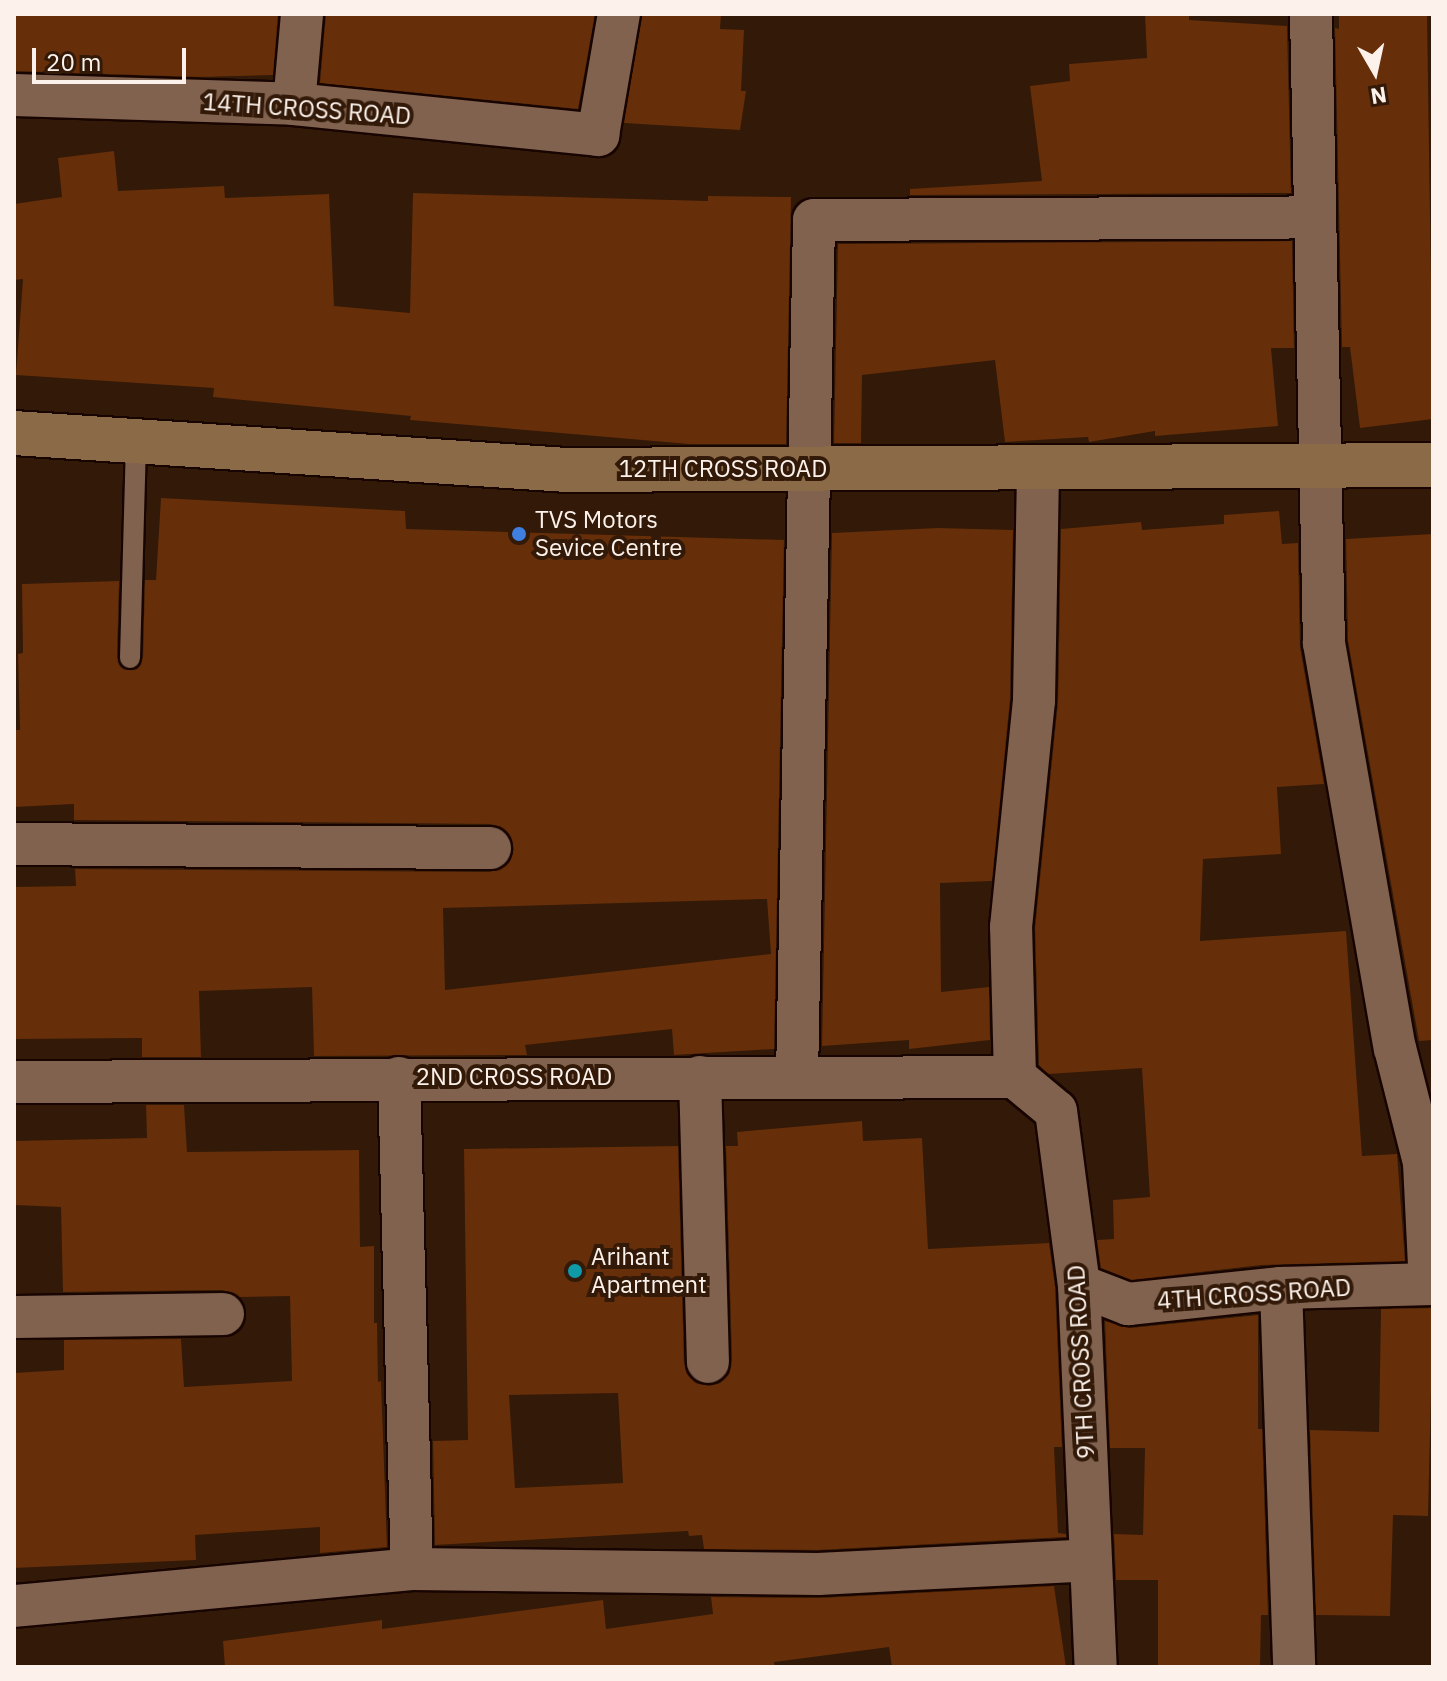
<!DOCTYPE html>
<html>
<head>
<meta charset="utf-8">
<style>
  body { margin:0 }
  #map { position:relative; width:1447px; height:1681px; overflow:hidden; background:#321908; font-family:"IBM Plex Sans",sans-serif }
  div>[style] { position:absolute }
  .building>* { inset:0; background:#662e09 }
  .roads { filter:drop-shadow(2px 0 #180400) drop-shadow(-2px 0 #180400) drop-shadow(0 2px #180400) drop-shadow(0 -2px #180400) }
  .lane>* { height:20px; margin:-10px; padding:0 10px; transform-origin:10px; border-radius:10px; background:#80624f }
  .street>* { height:42px; margin:-21px; padding:0 21px; transform-origin:21px; border-radius:21px; background:#80624f }
  .secondary>* { height:44px; margin:-22px; padding:0 22px; transform-origin:22px; border-radius:22px; background:#8b6a48 }
  .dots>* { width:22px; height:22px; translate:-50% -50%; box-sizing:border-box; border:4px solid #321908; border-radius:50% }
  span { translate:-50% -50%; white-space:nowrap; text-align:center; line-height:1.15; -webkit-text-stroke:8px #321908; paint-order:stroke }
  .street-label { font-size:24px; color:#fcf2eb }
  .poi-label { font-size:24px; color:#fcf2eb }
  .left { translate:0 -50%; text-align:left }
  .frame { position:absolute; inset:0; border:16px solid #fcf2eb; pointer-events:none }
  .north { position:absolute; left:1335px; top:32px; width:80px; height:80px; -webkit-text-stroke:6px #321908; paint-order:stroke; rotate:171deg; font-size:22px; font-weight:700; line-height:32px; text-align:center; color:#fcf2eb }
  .north::after { content:''; display:block; margin:auto; width:28px; height:36px; background:#fcf2eb; clip-path:polygon(50% 0,100% 100%,50% 72%,0 100%) }
  .scale { position:absolute; left:32px; top:48px; width:154px; height:36px; box-sizing:border-box; border:4px solid #fcf2eb; border-top:0; padding-left:10px; font-size:24px; line-height:28px; white-space:nowrap; color:#fcf2eb; -webkit-text-stroke:6px #321908; paint-order:stroke }
</style>
</head>
<body>
<div id="map">
  <div class="building">
    <i style="clip-path:polygon(14px 14px,278px 14px,273px 75px,200px 77px,14px 71px)"></i>
    <i style="clip-path:polygon(326px 14px,595px 14px,578px 109px,320px 83px)"></i>
    <i style="clip-path:polygon(642px 14px,721px 14px,720px 29px,744px 30px,741px 91px,746px 91px,740px 130px,624px 123px)"></i>
    <i style="clip-path:polygon(1145px 14px,1189px 14px,1189px 20px,1287px 26px,1291px 193px,910px 195px,910px 189px,1042px 181px,1030px 86px,1070px 81px,1069px 64px,1147px 58px)"></i>
    <i style="clip-path:polygon(1339px 14px,1427px 14px,1433px 419px,1360px 428px,1350px 347px,1342px 347px,1335px 28px,1339px 29px)"></i>
    <i style="clip-path:polygon(114px 151px,118px 191px,224px 186px,225px 198px,329px 194px,334px 306px,410px 313px,413px 193px,708px 201px,708px 196px,791px 197px,786px 444px,689px 444px,410px 420px,411px 416px,213px 397px,214px 388px,16px 375px,23px 279px,14px 280px,14px 204px,62px 197px,58px 158px)"></i>
    <i style="clip-path:polygon(1292px 241px,1294px 348px,1271px 348px,1278px 426px,1155px 436px,1155px 431px,1089px 442px,1088px 437px,1005px 442px,995px 360px,862px 375px,861px 443px,834px 443px,838px 244px)"></i>
    <i style="clip-path:polygon(evenodd,161px 498px,405px 511px,406px 529px,784px 540px,774px 1049px,674px 1055px,672px 1029px,525px 1045px,527px 1055px,314px 1056px,312px 987px,199px 991px,201px 1057px,142px 1057px,142px 1038px,14px 1039px,14px 887px,76px 886px,75px 869px,490px 872px,502px 868px,510px 861px,514px 849px,510px 836px,501px 827px,490px 824px,74px 820px,74px 804px,14px 807px,14px 730px,20px 730px,18px 654px,23px 653px,22px 584px,119px 581px,117px 658px,124px 669px,137px 669px,143px 658px,145px 580px,156px 580px,161px 498px,767px 899px,771px 954px,445px 990px,443px 908px,767px 899px)"></i>
    <i style="clip-path:polygon(1279px 511px,1282px 544px,1298px 543px,1300px 647px,1324px 784px,1277px 787px,1281px 854px,1203px 859px,1200px 941px,1346px 931px,1362px 1156px,1397px 1154px,1405px 1261px,1261px 1265px,1131px 1280px,1101px 1268px,1097px 1240px,1114px 1239px,1113px 1200px,1150px 1197px,1142px 1068px,1048px 1074px,1039px 1065px,1035px 928px,1058px 702px,1061px 529px,1141px 522px,1142px 530px,1224px 524px,1224px 515px)"></i>
    <i style="clip-path:polygon(938px 528px,1013px 530px,1010px 699px,992px 881px,940px 883px,941px 992px,989px 987px,990px 1040px,909px 1049px,909px 1040px,822px 1046px,832px 533px)"></i>
    <i style="clip-path:polygon(1433px 534px,1433px 1040px,1419px 1041px,1348px 641px,1346px 539px)"></i>
    <i style="clip-path:polygon(184px 1105px,187px 1152px,359px 1150px,360px 1247px,374px 1246px,374px 1323px,377px 1323px,378px 1382px,381px 1381px,387px 1547px,320px 1553px,320px 1527px,195px 1535px,196px 1560px,14px 1568px,14px 1373px,64px 1370px,64px 1340px,181px 1339px,184px 1387px,292px 1381px,290px 1296px,239px 1297px,223px 1290px,63px 1292px,61px 1207px,14px 1205px,14px 1141px,147px 1138px,146px 1105px)"></i>
    <i style="clip-path:polygon(evenodd,862px 1121px,863px 1141px,922px 1138px,928px 1249px,1049px 1243px,1055px 1287px,1062px 1447px,1054px 1447px,1058px 1533px,1066px 1534px,1066px 1537px,818px 1550px,704px 1549px,702px 1535px,689px 1536px,688px 1531px,435px 1545px,433px 1441px,468px 1440px,464px 1149px,678px 1146px,684px 1363px,687px 1374px,696px 1383px,709px 1386px,720px 1383px,729px 1374px,732px 1361px,726px 1146px,738px 1146px,737px 1132px,862px 1121px,618px 1393px,623px 1483px,515px 1488px,509px 1395px,618px 1393px)"></i>
    <i style="clip-path:polygon(1433px 1308px,1428px 1516px,1393px 1515px,1390px 1616px,1316px 1615px,1310px 1430px,1379px 1432px,1381px 1309px)"></i>
    <i style="clip-path:polygon(1258px 1315px,1258px 1429px,1262px 1429px,1268px 1615px,1261px 1615px,1260px 1667px,1158px 1667px,1158px 1580px,1116px 1580px,1114px 1534px,1143px 1535px,1145px 1448px,1110px 1448px,1105px 1321px,1130px 1328px)"></i>
    <i style="clip-path:polygon(1054px 1586px,1066px 1667px,892px 1667px,889px 1647px,774px 1662px,775px 1667px,225px 1667px,223px 1641px,382px 1620px,382px 1629px,603px 1600px,606px 1629px,713px 1614px,711px 1597px,819px 1598px)"></i>
  </div>
  <div class="roads">
    <div class="lane">
      <i style="left:130px;top:658px;width:216px;rotate:-88.4deg"></i>
    </div>
    <div class="street">
      <i style="left:1311px;top:14px;width:629px;rotate:88.82deg"></i>
      <i style="left:1324px;top:643px;width:411px;rotate:80.1deg"></i>
      <i style="left:1395px;top:1048px;width:119px;rotate:75.8deg"></i>
      <i style="left:1424px;top:1163px;width:121px;rotate:87.2deg"></i>
      <i style="left:14px;top:95px;width:280px;rotate:1.8deg"></i>
      <i style="left:294px;top:104px;width:306px;rotate:5.8deg"></i>
      <i style="left:598px;top:135px;width:123px;rotate:-80.2deg"></i>
      <i style="left:294px;top:104px;width:90px;rotate:-84.9deg"></i>
      <i style="left:14px;top:844px;width:476px;rotate:0.5deg"></i>
      <i style="left:700px;top:1077px;width:285px;rotate:88.4deg"></i>
      <i style="left:797px;top:1077px;width:857px;rotate:-88.86deg"></i>
      <i style="left:814px;top:220px;width:499px;rotate:-0.3deg"></i>
      <i style="left:1015px;top:1077px;width:53px;rotate:39.7deg"></i>
      <i style="left:1056px;top:1111px;width:176px;rotate:82.5deg"></i>
      <i style="left:1079px;top:1285px;width:382px;rotate:87.5deg"></i>
      <i style="left:1015px;top:1077px;width:150px;rotate:-91.5deg"></i>
      <i style="left:1011px;top:927px;width:228px;rotate:-84.2deg"></i>
      <i style="left:1034px;top:700px;width:232px;rotate:-89deg"></i>
      <i style="left:399px;top:1078px;width:491px;rotate:88.5deg"></i>
      <i style="left:14px;top:1082px;width:1001px;rotate:-0.29deg"></i>
      <i style="left:1079px;top:1285px;width:53px;rotate:21.2deg"></i>
      <i style="left:1128px;top:1304px;width:154px;rotate:-6deg"></i>
      <i style="left:1281px;top:1288px;width:152px;rotate:-1.5deg"></i>
      <i style="left:1281px;top:1288px;width:379px;rotate:88deg"></i>
      <i style="left:14px;top:1317px;width:209px;rotate:-0.8deg"></i>
      <i style="left:14px;top:1606px;width:400px;rotate:-5.3deg"></i>
      <i style="left:412px;top:1569px;width:406px;rotate:0.7deg"></i>
      <i style="left:818px;top:1574px;width:272px;rotate:-2.9deg"></i>
    </div>
    <div class="secondary">
      <i style="left:14px;top:433px;width:553px;rotate:3.83deg"></i>
      <i style="left:566px;top:470px;width:867px;rotate:-0.33deg"></i>
    </div>
  </div>
  <div class="dots">
    <i style="left:519px;top:534px;background:#3f7fe0"></i>
    <i style="left:575px;top:1271px;background:#0f9aa8"></i>
  </div>
  <div class="street-label">
    <span style="left:307px;top:109px;rotate:4deg">14TH CROSS ROAD</span>
    <span style="left:723px;top:469px">12TH CROSS ROAD</span>
    <span style="left:514px;top:1077px">2ND CROSS ROAD</span>
    <span style="left:1254px;top:1294px;rotate:-4deg">4TH CROSS ROAD</span>
    <span style="left:1081px;top:1362px;rotate:-93deg">9TH CROSS ROAD</span>
  </div>
  <div class="poi-label">
    <span class="left" style="left:535px;top:534px">TVS Motors<br>Sevice Centre</span>
    <span class="left" style="left:591px;top:1271px">Arihant<br>Apartment</span>
  </div>
  <div class="frame"></div>
  <div class="north">N</div>
  <div class="scale">20 m</div>
</div>
</body>
</html>
